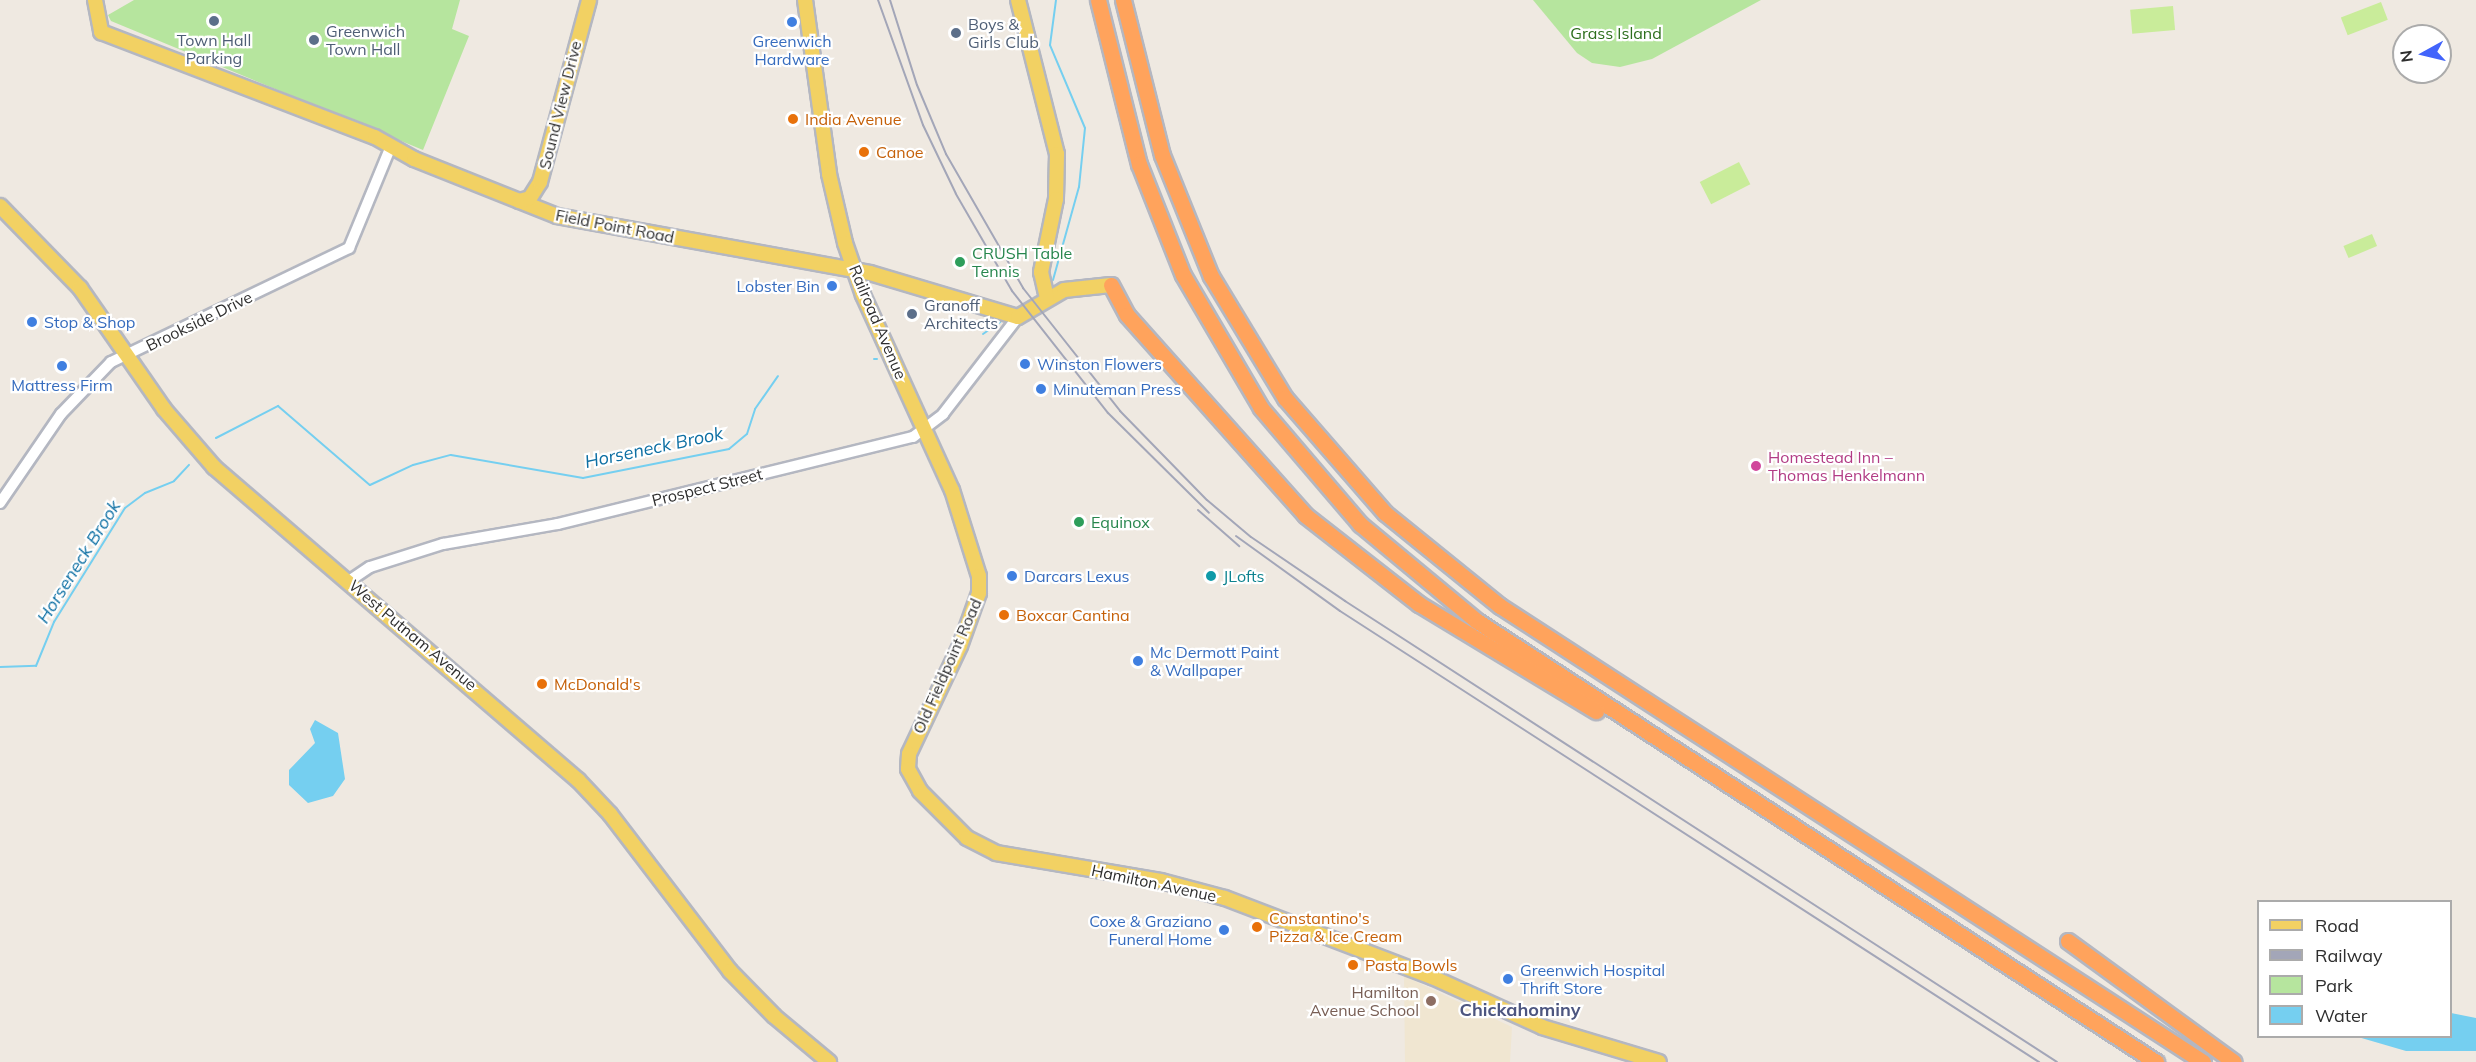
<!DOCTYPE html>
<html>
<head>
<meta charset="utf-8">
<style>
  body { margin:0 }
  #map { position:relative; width:2476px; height:1062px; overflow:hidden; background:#efe9e1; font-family:Mulish,sans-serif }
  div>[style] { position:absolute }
  .education>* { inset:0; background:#f0e6d1 }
  .green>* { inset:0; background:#b6e59e }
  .pitch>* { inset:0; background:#c9ec9a; transform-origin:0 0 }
  .water>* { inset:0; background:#75cff0 }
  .stream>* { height:2px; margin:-1px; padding:0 1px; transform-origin:1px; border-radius:1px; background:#75cff0 }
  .roads { filter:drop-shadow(2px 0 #b4b7c1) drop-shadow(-2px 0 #b4b7c1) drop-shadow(0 2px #b4b7c1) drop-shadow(0 -2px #b4b7c1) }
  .minor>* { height:10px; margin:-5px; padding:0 5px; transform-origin:5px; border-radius:5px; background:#fff }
  .major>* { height:14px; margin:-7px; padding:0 7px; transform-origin:7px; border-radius:7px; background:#f2d163 }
  .highway>* { height:15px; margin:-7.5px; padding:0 7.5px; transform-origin:7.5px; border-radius:7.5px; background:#ffa35c }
  .rail>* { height:2px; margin:-1px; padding:0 1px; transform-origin:1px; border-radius:1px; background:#a3a6b8 }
  .dots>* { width:16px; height:16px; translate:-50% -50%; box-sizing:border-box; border:3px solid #fff; border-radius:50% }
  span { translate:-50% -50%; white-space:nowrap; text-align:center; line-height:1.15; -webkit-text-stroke:4.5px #fff; paint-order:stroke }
  .service-label { font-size:16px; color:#4e5e75 }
  .left { translate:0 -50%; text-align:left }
  .park-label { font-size:16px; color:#2c6e1b }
  .shop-label { font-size:16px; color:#366cbe }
  .right { translate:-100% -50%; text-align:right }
  .street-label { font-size:16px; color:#2e2e2e }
  .food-label { font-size:16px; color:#c56008 }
  .leisure-label { font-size:16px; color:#27864d }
  .hotel-label { font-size:16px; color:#b23c85 }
  .culture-label { font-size:16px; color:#0d838f }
  .education-label { font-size:16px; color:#785e54 }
  .water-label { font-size:18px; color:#0d6fa3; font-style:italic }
  .neighbourhood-label { font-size:18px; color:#4d5680; font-weight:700 }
  .legend { position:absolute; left:2257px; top:900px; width:195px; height:138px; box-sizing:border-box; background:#fff; border:2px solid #ababab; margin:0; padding:8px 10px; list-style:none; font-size:18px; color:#2e2e2e }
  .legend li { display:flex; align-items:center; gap:12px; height:30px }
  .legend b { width:30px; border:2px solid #ababab }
  .north { position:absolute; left:2392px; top:24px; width:60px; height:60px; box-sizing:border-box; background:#fff; border:2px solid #ababab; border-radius:50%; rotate:262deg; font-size:16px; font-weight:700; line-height:24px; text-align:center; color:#2e2e2e }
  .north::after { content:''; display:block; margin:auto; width:21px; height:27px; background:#4264fb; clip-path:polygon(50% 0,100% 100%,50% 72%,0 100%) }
</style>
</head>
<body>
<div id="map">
  <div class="education">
    <i style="clip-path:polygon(1404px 976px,1512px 1027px,1510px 1062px,1405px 1062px)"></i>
  </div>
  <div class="green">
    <i style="clip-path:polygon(134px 0,460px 0,452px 29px,469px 36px,423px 150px,111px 21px,108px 15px)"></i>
    <i style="clip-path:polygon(1533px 0,1761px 0,1652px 59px,1620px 67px,1592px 63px,1577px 53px)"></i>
  </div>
  <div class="pitch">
    <i style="left:2381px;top:2px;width:19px;height:43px;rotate:69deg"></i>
    <i style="left:2173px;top:6px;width:24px;height:43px;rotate:85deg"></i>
    <i style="left:1739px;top:162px;width:25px;height:44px;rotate:63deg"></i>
    <i style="left:2372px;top:234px;width:13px;height:31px;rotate:67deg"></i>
  </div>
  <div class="water">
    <i style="clip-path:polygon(315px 720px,338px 733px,345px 779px,333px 796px,308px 803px,289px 785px,289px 770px,315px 743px,310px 729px)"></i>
    <i style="clip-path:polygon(2451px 1013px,2476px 1018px,2476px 1051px,2406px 1051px,2358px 1037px,2450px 1036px)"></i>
  </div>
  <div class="stream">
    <i style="left:1053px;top:280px;width:97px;rotate:-74.4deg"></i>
    <i style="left:1079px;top:187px;width:59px;rotate:-84.2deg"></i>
    <i style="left:1085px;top:128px;width:90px;rotate:-112.9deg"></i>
    <i style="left:1050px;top:45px;width:45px;rotate:-82.4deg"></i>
    <i style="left:983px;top:334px;width:21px;rotate:-35deg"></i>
    <i style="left:874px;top:359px;width:3px"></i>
    <i style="left:216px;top:438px;width:70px;rotate:-27.3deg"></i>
    <i style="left:278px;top:406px;width:121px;rotate:40.7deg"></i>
    <i style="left:370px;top:485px;width:47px;rotate:-24.9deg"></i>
    <i style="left:413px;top:465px;width:39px;rotate:-15deg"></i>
    <i style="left:451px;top:455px;width:134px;rotate:9.9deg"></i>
    <i style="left:583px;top:478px;width:149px;rotate:-11.2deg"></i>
    <i style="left:729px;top:449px;width:23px;rotate:-40deg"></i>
    <i style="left:747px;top:434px;width:26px;rotate:-72deg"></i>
    <i style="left:755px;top:409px;width:40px;rotate:-55.1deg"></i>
    <i style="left:0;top:667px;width:36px;rotate:-2deg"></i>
    <i style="left:36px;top:666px;width:48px;rotate:-67.8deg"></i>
    <i style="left:54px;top:622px;width:134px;rotate:-58.1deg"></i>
    <i style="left:125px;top:508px;width:25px;rotate:-37deg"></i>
    <i style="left:145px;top:493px;width:31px;rotate:-22deg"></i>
    <i style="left:174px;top:481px;width:22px;rotate:-47deg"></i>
  </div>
  <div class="roads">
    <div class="minor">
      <i style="left:0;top:503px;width:108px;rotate:-55.6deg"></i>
      <i style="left:61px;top:414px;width:72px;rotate:-46.1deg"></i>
      <i style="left:111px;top:362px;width:264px;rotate:-25.6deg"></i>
      <i style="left:349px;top:248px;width:110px;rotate:-67.6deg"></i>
      <i style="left:349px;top:581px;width:25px;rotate:-34deg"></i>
      <i style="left:370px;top:567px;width:77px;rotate:-17.5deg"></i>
      <i style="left:443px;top:544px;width:117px;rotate:-9.9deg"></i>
      <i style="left:558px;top:524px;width:366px;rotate:-13.8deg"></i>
      <i style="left:913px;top:437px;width:38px;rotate:-37deg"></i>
      <i style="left:943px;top:414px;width:123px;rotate:-52.3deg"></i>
    </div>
    <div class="major">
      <i style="left:95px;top:0;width:33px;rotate:79deg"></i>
      <i style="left:101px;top:32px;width:293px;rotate:21deg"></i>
      <i style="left:375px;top:137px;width:45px;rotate:29.4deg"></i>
      <i style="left:414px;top:159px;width:154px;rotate:21.7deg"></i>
      <i style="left:557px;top:216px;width:318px;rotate:10.3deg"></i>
      <i style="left:870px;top:273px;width:154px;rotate:16.6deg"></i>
      <i style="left:1018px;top:317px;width:53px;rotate:-30.4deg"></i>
      <i style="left:1064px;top:290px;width:47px;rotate:-6.1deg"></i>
      <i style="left:805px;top:0;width:176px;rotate:82.1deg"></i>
      <i style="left:829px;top:174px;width:71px;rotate:76.9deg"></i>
      <i style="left:845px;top:243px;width:55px;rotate:70.9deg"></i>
      <i style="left:863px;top:295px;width:214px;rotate:65.5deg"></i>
      <i style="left:952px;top:490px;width:90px;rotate:72.6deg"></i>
      <i style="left:979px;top:576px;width:17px;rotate:90deg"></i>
      <i style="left:979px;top:593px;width:56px;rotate:109.7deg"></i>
      <i style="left:960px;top:646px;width:119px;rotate:115.3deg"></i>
      <i style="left:909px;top:754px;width:15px;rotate:94deg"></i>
      <i style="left:908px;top:769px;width:25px;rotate:61deg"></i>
      <i style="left:920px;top:791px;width:66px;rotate:45deg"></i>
      <i style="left:967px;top:838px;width:33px;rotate:27deg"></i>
      <i style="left:996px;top:853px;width:167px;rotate:9.6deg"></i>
      <i style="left:1161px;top:881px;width:66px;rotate:14.9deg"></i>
      <i style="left:1225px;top:898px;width:222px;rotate:20.9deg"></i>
      <i style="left:1432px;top:977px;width:121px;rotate:24.4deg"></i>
      <i style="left:1542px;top:1027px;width:122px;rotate:16.7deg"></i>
      <i style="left:1018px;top:0;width:159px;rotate:75.8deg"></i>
      <i style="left:1057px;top:154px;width:45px;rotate:91.3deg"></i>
      <i style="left:1056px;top:199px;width:75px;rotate:101.6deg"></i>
      <i style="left:1041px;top:272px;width:26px;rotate:77deg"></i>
      <i style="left:519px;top:201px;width:11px;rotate:-15deg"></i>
      <i style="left:530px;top:198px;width:19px;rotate:-58deg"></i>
      <i style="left:540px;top:182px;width:188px;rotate:-74.9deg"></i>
      <i style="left:0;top:206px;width:115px;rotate:45.7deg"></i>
      <i style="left:80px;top:288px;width:147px;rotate:55.2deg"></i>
      <i style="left:164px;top:409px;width:77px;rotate:49.2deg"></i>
      <i style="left:214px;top:467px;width:480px;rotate:40.7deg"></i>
      <i style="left:578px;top:780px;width:47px;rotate:46.7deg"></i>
      <i style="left:610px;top:814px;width:198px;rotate:52.6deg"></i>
      <i style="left:730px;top:971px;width:63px;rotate:45.6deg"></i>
      <i style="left:774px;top:1016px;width:72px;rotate:39.9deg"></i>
    </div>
    <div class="highway">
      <i style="left:1098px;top:0;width:169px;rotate:76deg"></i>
      <i style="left:1139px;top:164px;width:119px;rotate:68.4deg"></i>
      <i style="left:1183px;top:275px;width:154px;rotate:59.6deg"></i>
      <i style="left:1261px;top:408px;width:153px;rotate:49.5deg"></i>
      <i style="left:1360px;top:524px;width:152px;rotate:39.7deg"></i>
      <i style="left:1477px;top:621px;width:810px;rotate:33deg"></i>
      <i style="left:1123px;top:0;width:160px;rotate:75.9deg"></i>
      <i style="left:1162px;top:155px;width:131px;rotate:68deg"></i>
      <i style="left:1211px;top:276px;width:143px;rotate:58.8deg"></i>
      <i style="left:1285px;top:398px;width:152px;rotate:49deg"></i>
      <i style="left:1385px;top:513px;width:148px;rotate:39deg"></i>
      <i style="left:1500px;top:606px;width:838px;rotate:32.97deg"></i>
      <i style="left:1111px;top:285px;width:34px;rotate:62deg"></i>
      <i style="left:1127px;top:315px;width:268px;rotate:48.3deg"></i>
      <i style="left:1305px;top:515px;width:145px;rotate:38deg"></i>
      <i style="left:1419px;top:604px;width:207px;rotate:31.2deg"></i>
      <i style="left:2068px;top:941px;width:205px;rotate:36.1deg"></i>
    </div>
  </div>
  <div class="rail">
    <i style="left:878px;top:0;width:133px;rotate:70.2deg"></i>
    <i style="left:923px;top:125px;width:76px;rotate:64.4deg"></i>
    <i style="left:956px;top:194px;width:112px;rotate:60deg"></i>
    <i style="left:1012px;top:291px;width:155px;rotate:51.8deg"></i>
    <i style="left:1108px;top:413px;width:142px;rotate:44.7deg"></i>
    <i style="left:890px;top:0;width:89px;rotate:72.4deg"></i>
    <i style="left:917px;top:85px;width:75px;rotate:67.2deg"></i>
    <i style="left:946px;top:154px;width:155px;rotate:60.1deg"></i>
    <i style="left:1023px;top:288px;width:157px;rotate:51.7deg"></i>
    <i style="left:1120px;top:411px;width:124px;rotate:45.7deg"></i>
    <i style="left:1207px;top:500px;width:57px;rotate:40.1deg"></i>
    <i style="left:1251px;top:537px;width:114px;rotate:34.2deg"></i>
    <i style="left:1345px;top:601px;width:848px;rotate:32.92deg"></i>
    <i style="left:1198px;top:510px;width:55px;rotate:41.3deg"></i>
    <i style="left:1236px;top:536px;width:128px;rotate:35.8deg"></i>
    <i style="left:1340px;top:611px;width:832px;rotate:32.83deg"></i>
  </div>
  <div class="dots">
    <i style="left:214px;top:21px;background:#5c6f8a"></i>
    <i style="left:792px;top:22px;background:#3f7fe0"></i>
    <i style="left:956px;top:33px;background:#5c6f8a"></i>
    <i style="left:314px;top:40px;background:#5c6f8a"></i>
    <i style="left:793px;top:119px;background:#e8710a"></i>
    <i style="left:864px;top:152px;background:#e8710a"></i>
    <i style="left:960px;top:262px;background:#2e9e5b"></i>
    <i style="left:832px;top:286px;background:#3f7fe0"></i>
    <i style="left:912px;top:314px;background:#5c6f8a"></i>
    <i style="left:32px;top:322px;background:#3f7fe0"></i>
    <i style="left:1025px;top:364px;background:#3f7fe0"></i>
    <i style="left:62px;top:366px;background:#3f7fe0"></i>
    <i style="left:1041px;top:389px;background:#3f7fe0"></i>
    <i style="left:1756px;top:466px;background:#d1479c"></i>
    <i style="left:1079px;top:522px;background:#2e9e5b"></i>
    <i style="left:1012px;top:576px;background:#3f7fe0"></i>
    <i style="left:1211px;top:576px;background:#0f9aa8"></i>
    <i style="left:1004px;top:615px;background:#e8710a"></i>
    <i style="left:1138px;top:661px;background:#3f7fe0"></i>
    <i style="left:542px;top:684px;background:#e8710a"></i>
    <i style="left:1257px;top:927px;background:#e8710a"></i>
    <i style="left:1224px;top:930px;background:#3f7fe0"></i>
    <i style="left:1353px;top:965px;background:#e8710a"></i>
    <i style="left:1508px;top:979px;background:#3f7fe0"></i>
    <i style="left:1431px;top:1001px;background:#8d6e63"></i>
  </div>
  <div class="service-label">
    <span class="left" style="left:968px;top:33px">Boys &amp;<br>Girls Club</span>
    <span class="left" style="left:326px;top:40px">Greenwich<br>Town Hall</span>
    <span style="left:214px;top:49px">Town Hall<br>Parking</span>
    <span class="left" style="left:924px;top:314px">Granoff<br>Architects</span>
  </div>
  <div class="park-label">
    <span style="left:1616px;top:33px">Grass Island</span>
  </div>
  <div class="shop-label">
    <span style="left:792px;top:50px">Greenwich<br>Hardware</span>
    <span class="right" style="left:820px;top:286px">Lobster Bin</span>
    <span class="left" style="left:44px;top:322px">Stop &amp; Shop</span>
    <span class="left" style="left:1037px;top:364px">Winston Flowers</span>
    <span style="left:62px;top:385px">Mattress Firm</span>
    <span class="left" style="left:1053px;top:389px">Minuteman Press</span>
    <span class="left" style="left:1024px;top:576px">Darcars Lexus</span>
    <span class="left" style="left:1150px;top:661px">Mc Dermott Paint<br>&amp; Wallpaper</span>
    <span class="right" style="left:1212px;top:930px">Coxe &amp; Graziano<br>Funeral Home</span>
    <span class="left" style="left:1520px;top:979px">Greenwich Hospital<br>Thrift Store</span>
  </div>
  <div class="street-label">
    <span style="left:560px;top:105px;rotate:-76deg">Sound View Drive</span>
    <span style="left:615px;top:226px;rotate:11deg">Field Point Road</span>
    <span style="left:199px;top:321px;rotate:-26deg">Brookside Drive</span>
    <span style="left:878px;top:322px;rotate:67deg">Railroad Avenue</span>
    <span style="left:707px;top:487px;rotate:-14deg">Prospect Street</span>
    <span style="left:413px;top:635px;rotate:40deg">West Putnam Avenue</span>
    <span style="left:947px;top:666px;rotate:-66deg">Old Fieldpoint Road</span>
    <span style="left:1154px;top:883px;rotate:12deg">Hamilton Avenue</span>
  </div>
  <div class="food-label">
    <span class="left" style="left:805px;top:119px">India Avenue</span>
    <span class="left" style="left:876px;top:152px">Canoe</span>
    <span class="left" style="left:1016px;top:615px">Boxcar Cantina</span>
    <span class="left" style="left:554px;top:684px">McDonald's</span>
    <span class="left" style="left:1269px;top:927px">Constantino's<br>Pizza &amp; Ice Cream</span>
    <span class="left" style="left:1365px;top:965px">Pasta Bowls</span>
  </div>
  <div class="leisure-label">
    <span class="left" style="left:972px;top:262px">CRUSH Table<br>Tennis</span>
    <span class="left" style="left:1091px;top:522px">Equinox</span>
  </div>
  <div class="hotel-label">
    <span class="left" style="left:1768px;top:466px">Homestead Inn –<br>Thomas Henkelmann</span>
  </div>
  <div class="culture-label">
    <span class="left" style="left:1223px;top:576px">JLofts</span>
  </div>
  <div class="education-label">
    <span class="right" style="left:1419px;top:1001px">Hamilton<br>Avenue School</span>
  </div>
  <div class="water-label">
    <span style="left:654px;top:448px;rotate:-12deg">Horseneck Brook</span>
    <span style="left:79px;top:562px;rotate:-58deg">Horseneck Brook</span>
  </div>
  <div class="neighbourhood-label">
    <span style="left:1520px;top:1010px">Chickahominy</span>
  </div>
  <ul class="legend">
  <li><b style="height:8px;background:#f2d163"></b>Road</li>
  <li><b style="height:8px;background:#a3a6b8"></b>Railway</li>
  <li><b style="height:16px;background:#b6e59e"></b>Park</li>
  <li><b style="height:16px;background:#75cff0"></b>Water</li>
  </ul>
  <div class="north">N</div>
</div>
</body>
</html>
